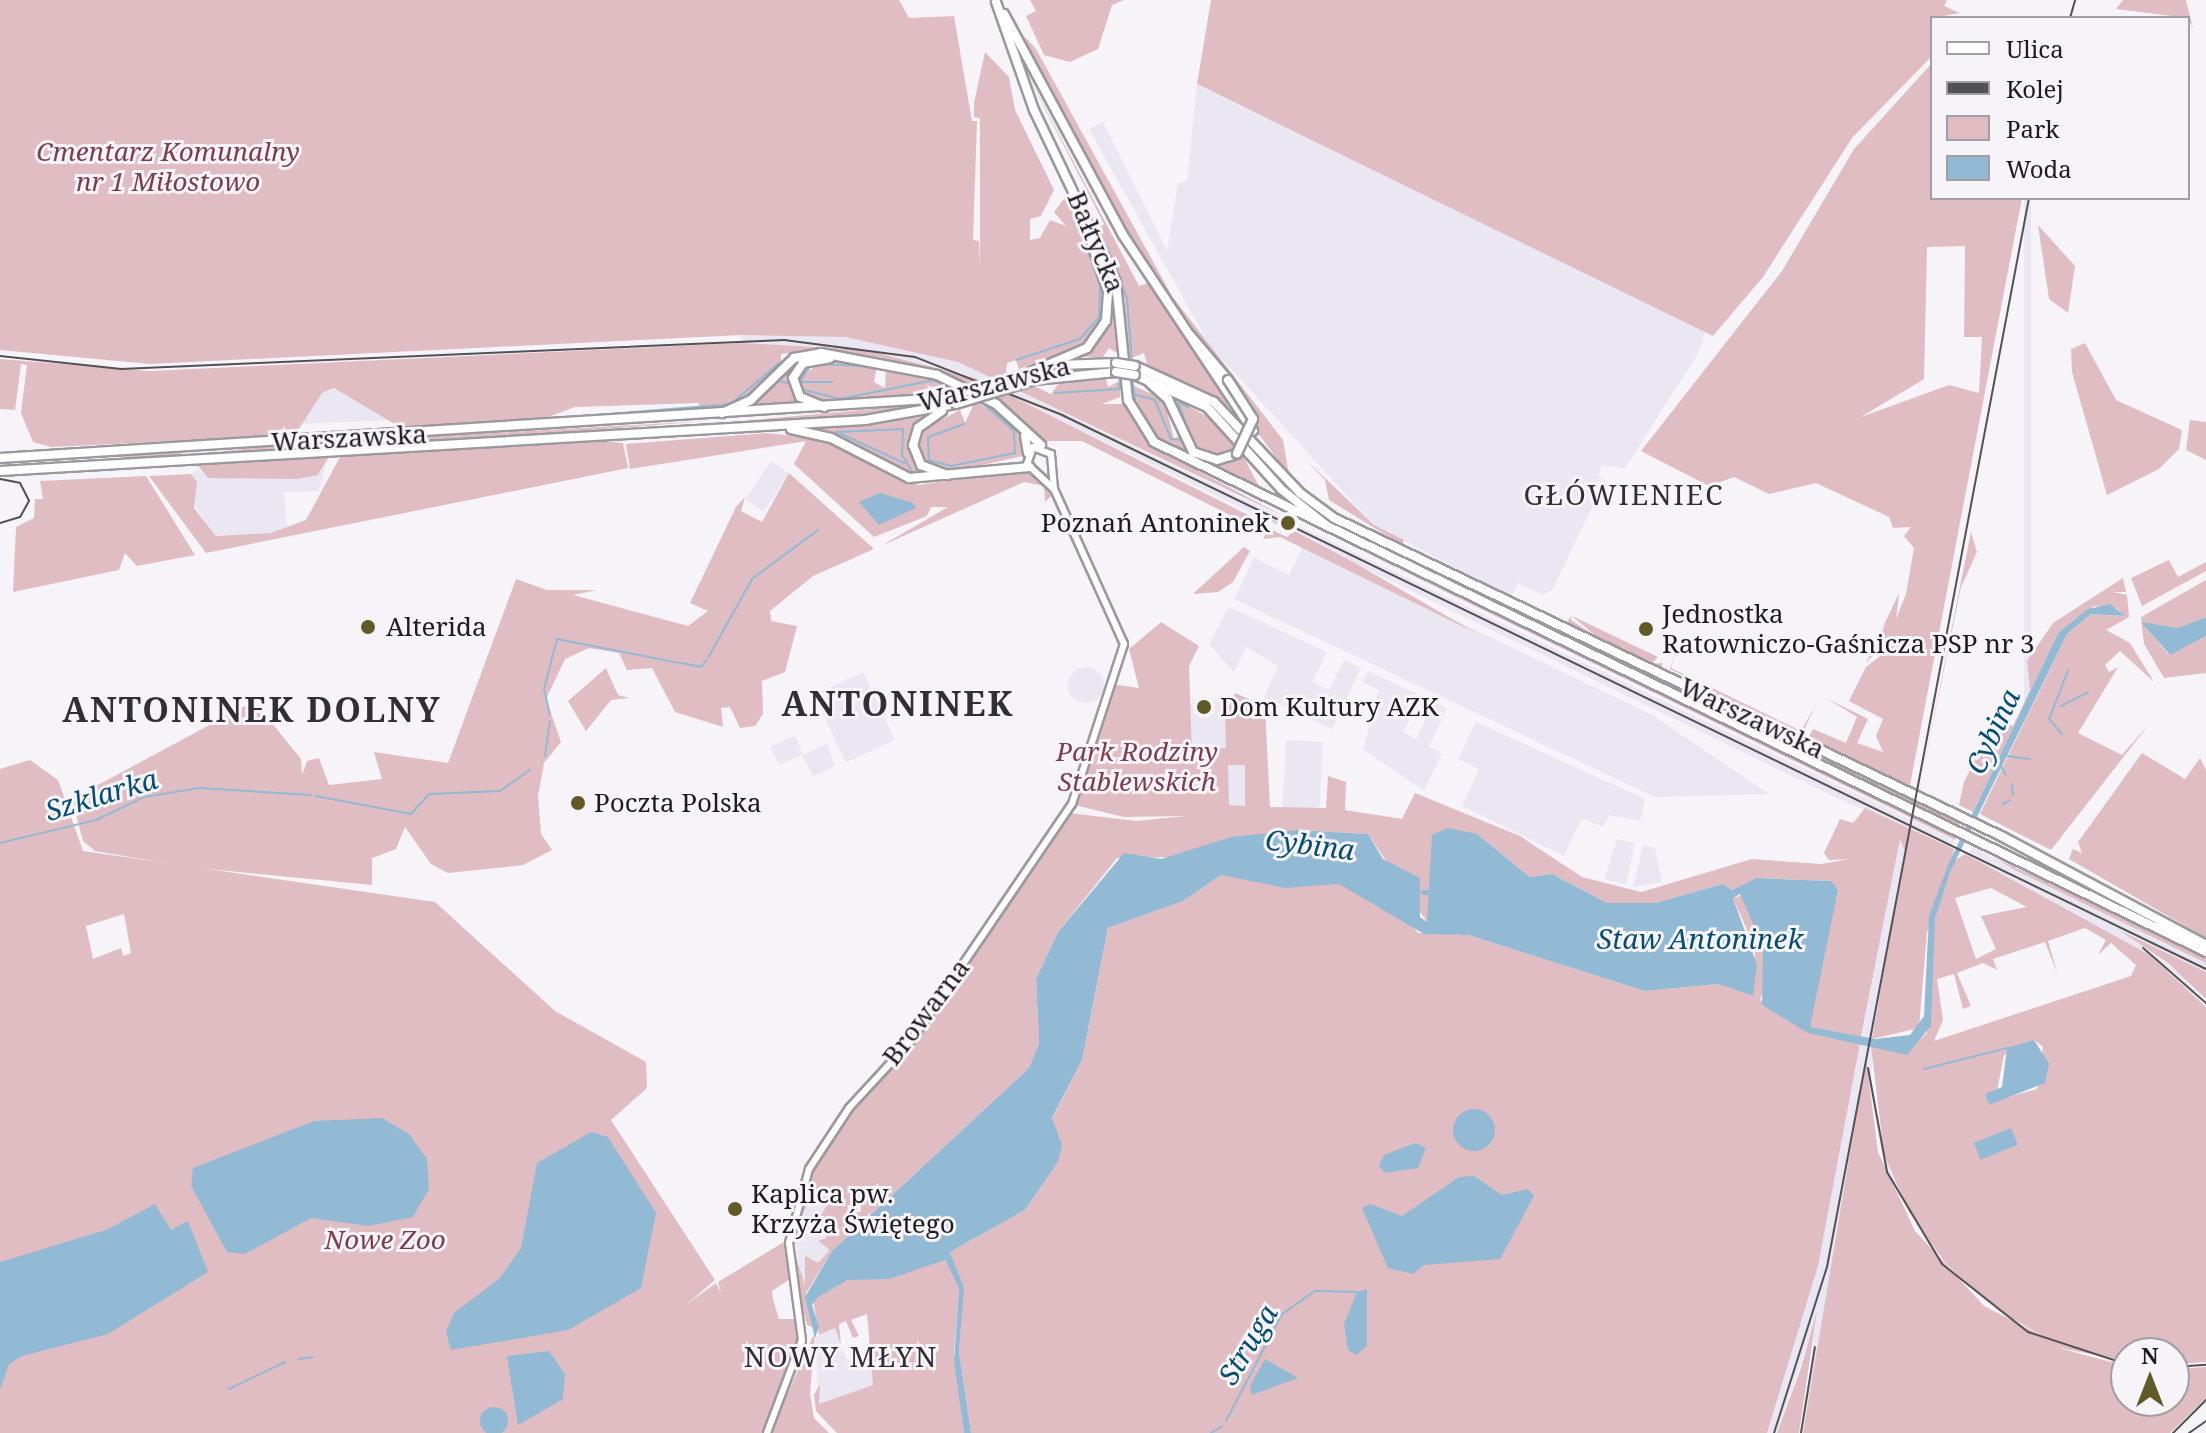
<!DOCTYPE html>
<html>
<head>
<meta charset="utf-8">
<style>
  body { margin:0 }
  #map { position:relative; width:2206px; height:1433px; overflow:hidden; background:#f6f4f9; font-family:"Noto Serif",serif }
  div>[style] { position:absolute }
  .built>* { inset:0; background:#eae6f2; transform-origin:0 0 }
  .round { border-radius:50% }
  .green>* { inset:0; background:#e0bdc2; transform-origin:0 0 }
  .water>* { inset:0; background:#92bad4; transform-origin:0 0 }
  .stream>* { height:2px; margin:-1px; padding:0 1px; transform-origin:1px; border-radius:1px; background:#92bad4 }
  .canal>* { height:5px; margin:-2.5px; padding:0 2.5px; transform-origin:2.5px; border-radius:2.5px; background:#92bad4 }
  .roads { filter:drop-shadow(2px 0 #9b999d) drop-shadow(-2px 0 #9b999d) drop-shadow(0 2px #9b999d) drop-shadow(0 -2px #9b999d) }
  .minor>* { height:6px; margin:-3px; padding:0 3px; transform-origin:3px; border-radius:3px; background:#fff }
  .major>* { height:8px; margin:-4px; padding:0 4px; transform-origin:4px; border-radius:4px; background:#fff }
  .tram>* { height:2px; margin:-1px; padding:0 1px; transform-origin:1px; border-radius:1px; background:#525153 }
  .rail>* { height:2px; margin:-1px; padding:0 1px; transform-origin:1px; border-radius:1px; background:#525153 }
  .bridges { filter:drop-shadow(2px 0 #9b999d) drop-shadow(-2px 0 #9b999d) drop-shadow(0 2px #9b999d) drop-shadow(0 -2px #9b999d) }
  .major-bridge>* { height:8px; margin:-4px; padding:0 4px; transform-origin:4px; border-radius:4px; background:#fff }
  .dots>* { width:22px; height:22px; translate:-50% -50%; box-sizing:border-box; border:4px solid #f6f4f9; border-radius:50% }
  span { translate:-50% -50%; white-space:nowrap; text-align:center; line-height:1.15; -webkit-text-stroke:6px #f6f4f9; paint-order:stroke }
  .park-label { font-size:26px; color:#7c3e4c; font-style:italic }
  .street-label { font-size:26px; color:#1d1c1e }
  .poi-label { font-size:26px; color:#1d1c1e }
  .right { translate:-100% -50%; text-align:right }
  .left { translate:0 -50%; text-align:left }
  .neighbourhood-label { font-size:28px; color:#302f33; letter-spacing:2px }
  .water-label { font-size:28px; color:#044e72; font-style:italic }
  .district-label { font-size:34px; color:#302f33; font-weight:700; letter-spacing:2px }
  .legend { position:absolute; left:1930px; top:16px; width:260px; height:184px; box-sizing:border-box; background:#f6f4f9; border:2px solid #9f9ea1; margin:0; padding:10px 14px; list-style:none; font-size:24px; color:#1d1c1e }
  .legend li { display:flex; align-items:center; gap:16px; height:40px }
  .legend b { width:40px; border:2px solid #9f9ea1 }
  .north { position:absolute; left:2110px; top:1337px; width:80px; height:80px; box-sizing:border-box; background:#f6f4f9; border:2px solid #9f9ea1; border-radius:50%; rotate:0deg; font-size:22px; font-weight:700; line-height:32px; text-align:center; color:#1d1c1e }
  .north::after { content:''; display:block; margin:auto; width:28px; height:36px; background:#5f5a26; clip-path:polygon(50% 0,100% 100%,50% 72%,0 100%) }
</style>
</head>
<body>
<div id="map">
  <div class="built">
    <i style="clip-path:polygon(1197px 85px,1706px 329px,1699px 352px,1625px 468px,1602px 465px,1598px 475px,1610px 484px,1600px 490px,1553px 589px,1543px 595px,1518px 583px,1512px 595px,1503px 593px,1374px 525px,1210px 346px,1089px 129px,1103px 122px,1167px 251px,1178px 183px,1187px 181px)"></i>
    <i style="left:2024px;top:198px;width:7px;height:598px"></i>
    <i style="clip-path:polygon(742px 335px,845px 337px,958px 362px,1955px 841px,1950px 848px,1833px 796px,978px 380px,883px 353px,742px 343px)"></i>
    <i style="clip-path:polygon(345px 386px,391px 420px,301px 424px,322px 393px)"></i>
    <i style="left:771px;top:461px;width:22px;height:46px;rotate:34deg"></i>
    <i style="clip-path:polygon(326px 463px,319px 491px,284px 492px,287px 528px,271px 533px,216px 536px,193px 504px,197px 482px,191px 474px,199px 469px,208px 478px,319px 474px)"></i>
    <i style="clip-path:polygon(1303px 547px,1654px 716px,1769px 794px,1655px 797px,1234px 599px,1254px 558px,1289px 575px)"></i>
    <i style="clip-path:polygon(1229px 607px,1327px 652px,1312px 682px,1329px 690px,1344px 660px,1361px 668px,1332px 729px,1264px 697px,1278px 666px,1246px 647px,1234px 672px,1209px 644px)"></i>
    <i class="round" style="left:1068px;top:667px;width:36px;height:36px"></i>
    <i style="clip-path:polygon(1368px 671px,1421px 696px,1403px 732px,1416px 739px,1434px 702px,1447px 708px,1429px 747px,1442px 753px,1424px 791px,1363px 749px,1379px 690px,1362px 682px)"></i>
    <i style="left:863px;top:672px;width:75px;height:54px;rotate:65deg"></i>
    <i style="left:1225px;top:701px;width:47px;height:34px;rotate:88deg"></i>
    <i style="clip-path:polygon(1476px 722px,1645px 799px,1640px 821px,1609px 815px,1603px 827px,1582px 818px,1564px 856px,1462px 806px,1479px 769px,1458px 759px)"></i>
    <i style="clip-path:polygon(795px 736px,803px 755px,827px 744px,835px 766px,813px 776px,802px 755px,779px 765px,770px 747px)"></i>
    <i style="left:1286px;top:740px;width:37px;height:68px;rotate:3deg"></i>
    <i style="left:1245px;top:764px;width:42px;height:18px;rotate:89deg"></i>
    <i style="clip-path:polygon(1900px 838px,1905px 851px,1876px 1008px,1871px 1079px,1876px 1120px,1909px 1212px,1947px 1265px,1999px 1311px,2057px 1343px,2126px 1366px,2024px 1332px,1937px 1261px,1884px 1169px,1866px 1064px,1803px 1433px,1816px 1319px,1777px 1433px,1767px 1433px,1818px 1266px)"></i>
    <i style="clip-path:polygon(1617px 839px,1635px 843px,1626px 885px,1604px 879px)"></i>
    <i style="clip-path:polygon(1643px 845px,1655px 848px,1662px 882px,1633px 887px)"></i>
    <i style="clip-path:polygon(1972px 847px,2206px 963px,2206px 972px,2129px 936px,2184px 977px,2206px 1007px,2148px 954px,1968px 856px)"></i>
    <i style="clip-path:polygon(894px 1169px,806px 1286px,801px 1283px,795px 1240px,806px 1199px)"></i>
    <i style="clip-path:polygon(835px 1328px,846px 1358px,859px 1365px,872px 1356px,874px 1385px,819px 1404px,815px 1338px)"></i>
  </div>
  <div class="green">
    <i style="clip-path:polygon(0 0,899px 0,909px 18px,954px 16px,972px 121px,977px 121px,973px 240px,979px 241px,980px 268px,980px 118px,974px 117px,974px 103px,985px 52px,1009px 77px,1015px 110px,1054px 190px,1041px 216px,1030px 219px,1030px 240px,1040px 238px,1050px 220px,1066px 226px,1054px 212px,1069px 192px,1106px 296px,1103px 323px,1088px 344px,1019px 369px,1016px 360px,1007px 363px,1006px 372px,1051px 394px,1061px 380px,1106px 378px,1108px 387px,1122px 380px,1120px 397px,1102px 404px,1123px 404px,1157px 449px,1285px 517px,958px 362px,845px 337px,742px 335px,150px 364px,0 350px)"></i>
    <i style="clip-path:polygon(1030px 0,1124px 0,1112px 5px,1098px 49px,1070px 62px,1044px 55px,1026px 16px,1036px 11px)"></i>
    <i style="clip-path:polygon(1211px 0,1947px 0,1944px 6px,1960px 13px,1932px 18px,1932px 56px,1852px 138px,1763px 277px,1713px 336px,1197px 84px)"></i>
    <i style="clip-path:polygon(2123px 0,2186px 0,2193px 28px,2188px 18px,2116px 9px)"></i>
    <i style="clip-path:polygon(1023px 35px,1036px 49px,1172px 296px,1283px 440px,1289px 475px,1211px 370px,1205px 347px,1106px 199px)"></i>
    <i style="clip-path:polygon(evenodd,1932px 63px,1932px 198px,2022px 198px,1910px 785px,1893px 778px,1909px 787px,1808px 738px,1813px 729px,1846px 743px,1857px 717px,1826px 698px,1868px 719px,1857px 743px,1883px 752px,1876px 736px,1883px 719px,1849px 701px,1866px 667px,1888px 650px,1879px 641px,1886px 622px,1875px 644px,1879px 648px,1866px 663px,1899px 593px,1896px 619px,1906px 594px,1914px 548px,1904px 536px,1911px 527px,1893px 528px,1889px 517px,1816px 483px,1769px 494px,1734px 477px,1709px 486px,1641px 451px,1782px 271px,1854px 149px,1932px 63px,1965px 246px,1964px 337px,1982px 337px,1979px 393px,1949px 385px,1861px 417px,1924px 379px,1927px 247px,1965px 246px)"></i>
    <i style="clip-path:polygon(1022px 64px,1139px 286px,1148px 283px,1230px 408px,1147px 364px,1144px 353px,1129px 359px,1124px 297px,1097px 229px,1104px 224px)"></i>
    <i style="clip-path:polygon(2038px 225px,2075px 266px,2068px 313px,2049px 299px)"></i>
    <i style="clip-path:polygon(1093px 240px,1113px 283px,1122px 356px,1109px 348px,1103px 357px,1079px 357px,1103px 337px,1112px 312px)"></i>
    <i style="clip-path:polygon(742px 343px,867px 350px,978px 379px,1262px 522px,1254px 527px,1082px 441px,1037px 441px,1006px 407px,938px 372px,820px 349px,781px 354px,781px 364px,753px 395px,700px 412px,699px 403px,575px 407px,540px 420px,403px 429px,334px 388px,322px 393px,295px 435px,51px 447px,33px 442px,21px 413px,27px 365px,21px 364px,15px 410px,0 409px,0 359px,150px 371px)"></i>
    <i style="clip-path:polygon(2085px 343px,2116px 400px,2182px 430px,2179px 449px,2159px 469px,2107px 495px,2072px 372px,2071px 349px)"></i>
    <i style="clip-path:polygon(805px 356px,790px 387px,810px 406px,746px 408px)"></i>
    <i style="clip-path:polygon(828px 361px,877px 366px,874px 382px,885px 388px,886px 368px,935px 378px,1013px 423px,1025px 441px,1023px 456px,947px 473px,927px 466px,916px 452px,918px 432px,960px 410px,965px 423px,973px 406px,930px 386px,926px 396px,824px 402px,803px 395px,797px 376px)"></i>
    <i style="clip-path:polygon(1129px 384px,1164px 399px,1174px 439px,1189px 430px,1166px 392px,1212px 420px,1238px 446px,1263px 494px,1155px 438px)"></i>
    <i style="clip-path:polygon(951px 402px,911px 411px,866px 417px,730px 422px)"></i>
    <i style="clip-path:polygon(924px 417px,909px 444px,926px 473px,912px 476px,813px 429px)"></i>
    <i style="clip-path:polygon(2190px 420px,2206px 422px,2206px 460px,2186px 450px)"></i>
    <i style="clip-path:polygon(707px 421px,401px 445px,400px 438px,545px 430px)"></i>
    <i style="clip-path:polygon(766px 433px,816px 438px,918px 485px,1025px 470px,1040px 477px,1051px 496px,1045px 502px,1044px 486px,1024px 482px,881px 546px,948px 507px,931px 507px,927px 516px,874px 537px,794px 464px,806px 441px,630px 469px,626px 444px)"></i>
    <i style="clip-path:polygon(392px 439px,298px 451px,190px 455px,280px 445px)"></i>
    <i style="clip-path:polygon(595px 440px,623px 443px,628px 468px,206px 553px,149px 476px,191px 474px,197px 482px,194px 508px,216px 536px,271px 533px,306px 520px,340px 457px)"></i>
    <i style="left:181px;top:450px;width:7px;height:164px;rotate:90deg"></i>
    <i style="clip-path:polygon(330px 455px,318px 475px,297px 479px,208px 478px,195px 462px)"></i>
    <i style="clip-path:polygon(1304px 458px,1374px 525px,1404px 540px,1402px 545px,1329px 500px,1325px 480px)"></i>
    <i style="clip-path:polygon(789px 473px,874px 549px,813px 576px,770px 611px,771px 621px,797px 626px,785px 672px,762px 681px,763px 714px,755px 726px,740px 728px,730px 707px,721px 708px,723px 727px,675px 712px,652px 668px,627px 670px,619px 653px,589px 648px,565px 659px,546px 699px,561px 742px,544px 763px,538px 796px,541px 834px,552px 850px,523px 865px,448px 873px,431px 864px,405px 827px,396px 849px,372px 858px,372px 885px,188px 867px,95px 851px,83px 841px,72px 799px,254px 701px,301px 759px,302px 775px,307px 761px,319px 758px,329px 785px,382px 779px,374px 752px,448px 763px,516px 579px,547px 590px,597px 590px,573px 595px,688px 626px,708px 611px,690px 603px,736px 507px,745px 497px,741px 511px,762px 522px)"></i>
    <i style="clip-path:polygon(146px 476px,195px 555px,137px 566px,125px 553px,119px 570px,13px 592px,16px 527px,34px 518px,35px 499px,43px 499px,40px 481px)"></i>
    <i style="clip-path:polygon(1262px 514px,1355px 563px,1476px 633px,1280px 537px,1263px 539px,1268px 528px,1287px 537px,1291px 533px)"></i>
    <i style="clip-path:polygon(1971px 532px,1977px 552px,1961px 587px,1921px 781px)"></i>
    <i style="clip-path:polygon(1337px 539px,1955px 834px,1955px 840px,1891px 808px)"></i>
    <i style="clip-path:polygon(1244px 547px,1250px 551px,1233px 582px,1218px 592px,1193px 594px)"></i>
    <i style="clip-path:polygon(2169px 560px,2178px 577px,2206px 562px,2206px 571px,2142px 606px,2131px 578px)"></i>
    <i style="clip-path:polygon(2123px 578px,2126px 592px,2113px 592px,2127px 595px,2129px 617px,2106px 630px,2130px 643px,2154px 682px,2120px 651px,2105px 665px,2109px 672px,2118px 667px,2078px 733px,2122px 755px,2150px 723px,2051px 850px,1980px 814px,2067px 634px,2091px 614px,2124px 616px,2116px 608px,2094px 606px,2058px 633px,1973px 812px,1959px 805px,1964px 782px,1996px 718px,2013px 726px,2030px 690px,2027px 661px,2053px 623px)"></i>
    <i style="clip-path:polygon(2206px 580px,2206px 617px,2177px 628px,2144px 625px,2169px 655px,2206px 636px,2206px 673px,2164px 678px,2144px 644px,2141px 617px)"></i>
    <i style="clip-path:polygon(1571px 616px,1571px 620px,1598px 638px,1572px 616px,1658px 657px,1651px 664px,1662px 663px,1662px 671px,1575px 628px,1568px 621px)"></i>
    <i style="clip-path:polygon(evenodd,1161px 622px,1199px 646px,1189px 666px,1192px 749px,1226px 748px,1225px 714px,1235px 693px,1265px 706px,1270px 807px,1326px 808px,1328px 776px,1346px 782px,1345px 810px,1402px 819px,1415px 793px,1520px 836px,1582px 877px,1641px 892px,1752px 859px,1821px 864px,1850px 859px,1829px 860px,1824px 853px,1840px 819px,1853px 823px,1865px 808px,1954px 849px,1951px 863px,1965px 854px,2148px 954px,2206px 1007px,2206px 1362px,2174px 1364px,2174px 1353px,2126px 1353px,2126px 1361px,2055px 1347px,2126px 1366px,2126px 1401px,2174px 1401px,2174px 1369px,2206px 1367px,2206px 1398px,2170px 1433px,1803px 1433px,1866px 1058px,1878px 1152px,1915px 1231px,1984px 1306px,2052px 1341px,1999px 1311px,1947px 1265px,1909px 1212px,1884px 1154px,1871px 1046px,1905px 1054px,1927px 1033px,1935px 919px,1948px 871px,1927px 932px,1919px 1028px,1872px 1039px,1905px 851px,1900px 839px,1861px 1037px,1811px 1029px,1806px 1020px,1838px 891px,1831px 881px,1756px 878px,1732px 890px,1723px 884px,1655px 903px,1607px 903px,1552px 874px,1530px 877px,1477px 834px,1427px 922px,1368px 834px,1298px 830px,1176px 857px,1117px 858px,1058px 932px,1036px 979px,1039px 1043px,1029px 1068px,832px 1251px,806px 1293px,815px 1328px,807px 1325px,795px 1277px,794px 1251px,805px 1285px,805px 1256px,818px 1263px,830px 1250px,818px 1241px,827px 1238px,818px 1221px,827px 1205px,809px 1201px,796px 1227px,816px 1161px,859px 1098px,914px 1041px,1070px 813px,1136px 821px,1186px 816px,1124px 817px,1074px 805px,1112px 684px,1139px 688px,1129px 649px,1161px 622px,1228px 765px,1245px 765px,1245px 806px,1229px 805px,1228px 765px,1161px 622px,1991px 888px,2027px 907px,1981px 916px,1996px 949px,1976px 959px,1955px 898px,1991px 888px,1161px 622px,2085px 928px,2106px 940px,2098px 955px,2111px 943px,2136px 965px,2131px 976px,1934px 1041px,1943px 1020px,1937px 979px,1954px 974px,1963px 1009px,1971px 1006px,1957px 973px,1983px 963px,1997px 970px,1993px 959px,2045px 942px,2058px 975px,2048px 941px,2085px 928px,1161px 622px,2034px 1040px,2043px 1047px,2037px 1089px,2005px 1098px,1997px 1091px,2004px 1055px,2034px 1040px)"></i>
    <i style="clip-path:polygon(1564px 635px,1840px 761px,1962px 820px,1957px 829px,1945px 823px)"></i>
    <i style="clip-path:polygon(1679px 641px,1671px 668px,1801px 731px,1817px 703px,1802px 734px,1797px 735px,1674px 675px,1669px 671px,1797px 733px,1670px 669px)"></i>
    <i style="clip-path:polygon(606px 668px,618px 695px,629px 698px,611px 700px,586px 731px,568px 701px)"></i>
    <i style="clip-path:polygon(2142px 753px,2185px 779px,2200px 758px,2206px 770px,2206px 938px,2069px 859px,2073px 849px,2082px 853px,2078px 842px)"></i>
    <i style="clip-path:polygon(evenodd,30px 760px,58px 780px,83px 851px,435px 902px,555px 1011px,646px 1062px,647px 1088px,611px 1120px,715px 1280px,686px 1305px,716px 1283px,721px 1293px,718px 1282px,784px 1242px,790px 1279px,772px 1291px,773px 1299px,779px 1319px,796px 1319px,799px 1335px,765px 1433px,0 1433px,0 769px,30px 760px,124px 914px,131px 953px,123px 956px,121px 948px,93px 959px,86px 926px,124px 914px)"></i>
    <i style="clip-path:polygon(1995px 858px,2206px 957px,2206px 963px,2015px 870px)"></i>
    <i style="clip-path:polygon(1221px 875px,1339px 884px,1395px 907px,1418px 933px,1468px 935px,1645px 991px,1718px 984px,1753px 996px,1755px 948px,1733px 898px,1743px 895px,1763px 946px,1767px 979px,1760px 1000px,1817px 1035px,1860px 1044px,1818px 1266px,1767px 1433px,971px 1433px,959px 1352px,963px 1296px,950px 1252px,1025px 1210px,1058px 1162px,1052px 1119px,1082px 1060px,1108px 928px,1183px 901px)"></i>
    <i style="clip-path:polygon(2119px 930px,2206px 972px,2206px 999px,2168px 963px)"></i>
    <i style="clip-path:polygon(945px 1260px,959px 1287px,954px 1354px,964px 1433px,837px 1433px,816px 1411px,814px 1395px,820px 1384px,819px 1404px,873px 1385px,867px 1314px,851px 1320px,859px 1336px,853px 1338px,846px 1321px,839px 1324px,841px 1345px,835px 1328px,819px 1335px,813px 1299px,848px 1280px)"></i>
    <i style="clip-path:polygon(1817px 1311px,1799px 1433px,1777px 1433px,1801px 1368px)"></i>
    <i style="clip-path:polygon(815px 1332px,810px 1394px,814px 1418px,829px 1433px,770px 1433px)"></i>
  </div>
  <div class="water">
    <i style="clip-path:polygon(880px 493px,913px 503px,916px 508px,879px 525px,859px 502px)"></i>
    <i style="clip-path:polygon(2110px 604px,2125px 616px,2091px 614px,2067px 634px,1950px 872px,1935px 919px,1931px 1026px,1907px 1055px,1808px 1033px,1762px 1005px,1763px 946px,1740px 894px,1733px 898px,1757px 965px,1753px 996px,1718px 984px,1645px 991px,1468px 935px,1424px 934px,1339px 884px,1285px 888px,1221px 875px,1183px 901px,1108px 928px,1082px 1060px,1052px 1118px,1062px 1145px,1058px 1162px,1025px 1210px,950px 1252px,964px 1288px,959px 1352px,971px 1433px,964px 1433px,954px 1361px,959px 1288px,945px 1260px,889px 1279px,848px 1280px,818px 1297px,812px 1305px,819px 1327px,815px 1338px,805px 1297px,832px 1251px,1029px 1068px,1039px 1043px,1036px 979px,1058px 932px,1124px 853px,1161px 859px,1231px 837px,1298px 830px,1368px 834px,1383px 859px,1420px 878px,1420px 917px,1427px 922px,1432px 835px,1448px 828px,1477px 834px,1530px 877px,1552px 874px,1607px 903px,1655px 903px,1723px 884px,1732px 890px,1756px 878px,1831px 881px,1838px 890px,1810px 1027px,1875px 1039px,1910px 1035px,1924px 1016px,1929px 916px,1948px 865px,2058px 633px,2088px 609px)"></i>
    <i style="clip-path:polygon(2206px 617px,2206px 636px,2170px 655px,2141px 622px,2177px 628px)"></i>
    <i style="clip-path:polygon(2034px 1040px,2049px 1064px,2045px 1083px,1989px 1105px,1985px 1094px,2002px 1087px,2007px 1048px)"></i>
    <i class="round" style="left:1453px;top:1109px;width:42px;height:42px"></i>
    <i style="clip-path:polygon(382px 1118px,409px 1134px,427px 1159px,429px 1189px,413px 1217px,368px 1226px,311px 1218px,245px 1254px,227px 1252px,191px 1186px,193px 1168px,314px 1121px)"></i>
    <i style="left:2011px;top:1128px;width:18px;height:40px;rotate:68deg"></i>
    <i style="clip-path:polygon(591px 1132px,608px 1137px,656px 1213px,641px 1288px,568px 1330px,451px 1350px,446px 1332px,454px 1313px,500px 1278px,521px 1248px,537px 1163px)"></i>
    <i style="clip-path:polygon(1415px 1143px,1426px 1148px,1418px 1168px,1385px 1173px,1379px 1166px,1384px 1155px)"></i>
    <i style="clip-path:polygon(1474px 1176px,1502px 1195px,1528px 1189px,1534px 1196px,1500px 1259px,1424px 1265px,1413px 1274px,1388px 1268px,1362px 1208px,1370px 1204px,1402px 1216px,1459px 1177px)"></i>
    <i style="clip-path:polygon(155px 1204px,171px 1230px,188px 1221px,208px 1272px,108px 1334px,22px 1356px,9px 1364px,0 1390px,0 1262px,106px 1230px)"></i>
    <i style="clip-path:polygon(1367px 1289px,1367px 1346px,1356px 1355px,1348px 1350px,1344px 1324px,1357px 1292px)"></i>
    <i style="clip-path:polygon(549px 1351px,565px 1374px,563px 1399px,518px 1425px,507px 1356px)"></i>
    <i style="clip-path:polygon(1265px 1359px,1298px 1378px,1252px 1395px,1250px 1386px)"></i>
    <i class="round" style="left:480px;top:1407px;width:28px;height:28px"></i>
  </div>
  <div class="stream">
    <i style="left:1112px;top:206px;width:130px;rotate:57.9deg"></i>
    <i style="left:1106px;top:245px;width:57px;rotate:68.4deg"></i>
    <i style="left:1127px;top:298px;width:65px;rotate:85.6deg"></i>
    <i style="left:1016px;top:360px;width:67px;rotate:-18.2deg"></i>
    <i style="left:1080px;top:339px;width:29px;rotate:-49deg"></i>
    <i style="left:1099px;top:317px;width:32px;rotate:-88deg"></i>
    <i style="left:1100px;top:285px;width:89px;rotate:-109deg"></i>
    <i style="left:816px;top:364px;width:53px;rotate:2.2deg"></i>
    <i style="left:924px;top:377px;width:27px;rotate:20deg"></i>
    <i style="left:1132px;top:377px;width:29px;rotate:82deg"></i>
    <i style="left:779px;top:381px;width:8px;rotate:14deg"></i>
    <i style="left:800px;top:382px;width:32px"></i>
    <i style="left:799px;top:383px;width:20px;rotate:-57deg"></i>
    <i style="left:801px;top:389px;width:40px;rotate:14.4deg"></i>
    <i style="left:840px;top:399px;width:96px;rotate:-11.4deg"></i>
    <i style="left:1055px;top:393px;width:64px;rotate:-3.6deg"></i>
    <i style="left:1119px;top:389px;width:13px;rotate:-86deg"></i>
    <i style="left:1133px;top:394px;width:23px;rotate:15deg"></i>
    <i style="left:1155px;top:400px;width:42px;rotate:67.7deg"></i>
    <i style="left:1171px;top:439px;width:13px;rotate:4deg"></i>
    <i style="left:751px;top:406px;width:45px;rotate:-45deg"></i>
    <i style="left:1188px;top:407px;width:10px;rotate:-156deg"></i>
    <i style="left:1179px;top:403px;width:35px;rotate:72deg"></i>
    <i style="left:561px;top:418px;width:171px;rotate:-4.7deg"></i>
    <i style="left:731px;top:404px;width:63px;rotate:-40.5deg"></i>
    <i style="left:964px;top:424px;width:38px;rotate:160deg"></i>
    <i style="left:928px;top:437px;width:23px;rotate:88deg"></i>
    <i style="left:929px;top:460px;width:23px;rotate:15deg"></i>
    <i style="left:951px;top:466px;width:65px;rotate:-11.5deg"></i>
    <i style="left:1015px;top:453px;width:22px;rotate:-93deg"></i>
    <i style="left:1014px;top:431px;width:39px;rotate:-138deg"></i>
    <i style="left:836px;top:432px;width:67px;rotate:-2.6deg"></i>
    <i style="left:903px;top:429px;width:26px;rotate:92deg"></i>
    <i style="left:902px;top:455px;width:19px;rotate:58deg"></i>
    <i style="left:837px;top:432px;width:74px;rotate:24.8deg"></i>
    <i style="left:1154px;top:435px;width:14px;rotate:36deg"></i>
    <i style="left:709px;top:656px;width:88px;rotate:-60.8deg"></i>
    <i style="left:752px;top:579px;width:82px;rotate:-36.6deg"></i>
    <i style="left:681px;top:663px;width:20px;rotate:11deg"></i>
    <i style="left:701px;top:667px;width:10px;rotate:-53deg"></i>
    <i style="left:2061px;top:706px;width:30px;rotate:-27deg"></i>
    <i style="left:550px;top:715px;width:27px;rotate:-103deg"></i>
    <i style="left:544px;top:689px;width:52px;rotate:-75.4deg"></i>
    <i style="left:557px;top:639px;width:124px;rotate:11.1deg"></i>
    <i style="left:2062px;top:734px;width:20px;rotate:-131deg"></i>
    <i style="left:2049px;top:719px;width:52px;rotate:-68.4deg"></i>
    <i style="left:545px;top:756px;width:35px;rotate:-82deg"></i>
    <i style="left:2008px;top:756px;width:22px;rotate:8deg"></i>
    <i style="left:2001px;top:766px;width:10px;rotate:61deg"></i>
    <i style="left:2012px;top:784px;width:11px;rotate:85deg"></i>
    <i style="left:316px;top:796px;width:97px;rotate:10.7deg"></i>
    <i style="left:411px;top:814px;width:27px;rotate:-48deg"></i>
    <i style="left:429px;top:794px;width:71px;rotate:-2.4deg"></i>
    <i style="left:500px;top:791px;width:37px;rotate:-35deg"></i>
    <i style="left:2003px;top:804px;width:8px;rotate:-30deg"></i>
    <i style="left:0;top:843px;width:99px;rotate:-13.5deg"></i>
    <i style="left:96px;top:820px;width:53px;rotate:-25.6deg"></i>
    <i style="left:144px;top:797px;width:56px;rotate:-9.3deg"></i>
    <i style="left:199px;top:788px;width:112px;rotate:3.6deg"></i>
    <i style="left:1924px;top:1069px;width:86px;rotate:-14.2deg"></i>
    <i style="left:299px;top:1359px;width:14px;rotate:-8deg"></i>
    <i style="left:229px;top:1389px;width:62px;rotate:-25.7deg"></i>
    <i style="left:1226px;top:1421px;width:121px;rotate:-62.4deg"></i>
    <i style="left:1282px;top:1314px;width:40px;rotate:-34.9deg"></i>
    <i style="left:1315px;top:1291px;width:42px;rotate:1.4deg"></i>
    <i style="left:1211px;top:1433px;width:13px;rotate:-32deg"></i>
  </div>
  <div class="canal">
    <i style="left:1423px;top:892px;width:8px"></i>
  </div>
  <div class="roads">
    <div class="minor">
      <i style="left:767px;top:1433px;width:99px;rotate:-69.4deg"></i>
      <i style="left:802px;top:1340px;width:98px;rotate:-97.6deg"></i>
      <i style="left:789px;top:1243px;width:77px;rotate:-74.9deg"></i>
      <i style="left:809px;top:1169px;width:73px;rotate:-56.7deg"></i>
      <i style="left:849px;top:1108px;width:90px;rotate:-47.3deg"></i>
      <i style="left:910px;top:1042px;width:288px;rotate:-55.8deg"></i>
      <i style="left:1072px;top:804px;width:168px;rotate:-72deg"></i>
      <i style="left:1124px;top:644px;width:170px;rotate:-114.3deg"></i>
      <i style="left:1054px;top:489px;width:35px;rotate:-95deg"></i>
      <i style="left:1051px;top:454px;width:19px;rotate:-159deg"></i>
      <i style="left:1033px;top:447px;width:18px;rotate:109deg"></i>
      <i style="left:1027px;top:464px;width:37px;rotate:43deg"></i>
    </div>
    <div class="major">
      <i style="left:996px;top:2px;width:114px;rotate:70.6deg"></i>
      <i style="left:1034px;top:110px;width:191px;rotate:64.5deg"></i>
      <i style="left:1116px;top:282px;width:119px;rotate:84.2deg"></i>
      <i style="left:1128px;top:400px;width:49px;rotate:58.2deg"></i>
      <i style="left:1154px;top:442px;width:1169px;rotate:25.86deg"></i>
      <i style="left:1004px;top:14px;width:251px;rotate:61.7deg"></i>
      <i style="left:1123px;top:235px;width:235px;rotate:56.4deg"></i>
      <i style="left:1190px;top:335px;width:59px;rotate:49.8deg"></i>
      <i style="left:1059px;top:365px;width:57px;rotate:-2deg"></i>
      <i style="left:1135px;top:366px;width:87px;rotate:24.5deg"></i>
      <i style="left:1214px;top:402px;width:125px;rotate:46.6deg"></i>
      <i style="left:1300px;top:493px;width:42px;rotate:36.3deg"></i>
      <i style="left:1334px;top:518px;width:741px;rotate:25.49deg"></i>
      <i style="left:2003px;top:837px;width:230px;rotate:28deg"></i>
      <i style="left:1031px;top:372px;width:61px;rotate:-23.2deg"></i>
      <i style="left:1087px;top:348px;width:33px;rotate:-55deg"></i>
      <i style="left:1106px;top:321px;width:30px;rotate:-86deg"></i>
      <i style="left:1108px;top:291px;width:74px;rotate:-108.9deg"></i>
      <i style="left:1135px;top:375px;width:79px;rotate:24deg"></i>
      <i style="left:1207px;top:407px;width:110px;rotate:47.9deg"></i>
      <i style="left:1281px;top:489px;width:58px;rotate:38.7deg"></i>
      <i style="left:1035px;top:380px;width:81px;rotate:-5.6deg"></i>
      <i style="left:1150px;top:383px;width:24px;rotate:42deg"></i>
      <i style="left:1168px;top:399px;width:59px;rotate:64.7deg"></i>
      <i style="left:1193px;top:452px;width:25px;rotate:18deg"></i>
      <i style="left:1217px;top:460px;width:21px;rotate:-17deg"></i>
      <i style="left:824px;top:407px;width:26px;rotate:-157deg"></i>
      <i style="left:800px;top:397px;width:20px;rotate:-110deg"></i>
      <i style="left:793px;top:378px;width:18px;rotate:-56deg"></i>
      <i style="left:803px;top:363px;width:27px;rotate:-10deg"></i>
      <i style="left:942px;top:411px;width:29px;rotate:145deg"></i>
      <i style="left:918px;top:428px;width:18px;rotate:106deg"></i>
      <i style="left:913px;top:445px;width:22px;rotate:68deg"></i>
      <i style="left:921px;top:465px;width:28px;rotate:21deg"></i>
      <i style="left:722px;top:413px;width:32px;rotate:-24deg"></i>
      <i style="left:751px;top:400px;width:60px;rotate:-44.3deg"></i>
      <i style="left:794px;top:358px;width:27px;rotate:-10deg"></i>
      <i style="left:821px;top:353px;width:118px;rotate:10.7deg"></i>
      <i style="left:937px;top:375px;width:66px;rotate:26.2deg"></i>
      <i style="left:996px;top:404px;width:61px;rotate:42.3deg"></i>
      <i style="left:791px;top:429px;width:41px;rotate:12.7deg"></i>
      <i style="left:831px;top:438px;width:88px;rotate:27.1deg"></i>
      <i style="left:909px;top:478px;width:121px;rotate:-5.2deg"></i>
      <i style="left:1025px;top:436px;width:17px;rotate:80deg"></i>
      <i style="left:0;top:458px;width:946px;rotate:-3.64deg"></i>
      <i style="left:0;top:471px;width:867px;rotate:-3.37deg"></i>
      <i style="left:865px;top:420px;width:92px;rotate:-10deg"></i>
    </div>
  </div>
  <div class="tram">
    <i style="left:0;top:479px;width:20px;rotate:11deg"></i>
    <i style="left:20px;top:483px;width:20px;rotate:63deg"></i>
    <i style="left:29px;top:501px;width:18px;rotate:119deg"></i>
    <i style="left:20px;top:517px;width:21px;rotate:163deg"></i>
  </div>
  <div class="rail">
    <i style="left:2070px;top:18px;width:19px;rotate:-74deg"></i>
    <i style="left:0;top:356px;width:122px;rotate:6.1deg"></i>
    <i style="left:121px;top:369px;width:664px;rotate:-2.5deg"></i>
    <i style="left:784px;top:340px;width:132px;rotate:7.4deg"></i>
    <i style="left:915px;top:357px;width:158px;rotate:21.5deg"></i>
    <i style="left:1062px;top:415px;width:1271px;rotate:25.84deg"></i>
    <i style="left:2143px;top:948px;width:84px;rotate:41.1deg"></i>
    <i style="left:1868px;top:1068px;width:106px;rotate:79.6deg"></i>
    <i style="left:1887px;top:1172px;width:107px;rotate:59.1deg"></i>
    <i style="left:1942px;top:1264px;width:110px;rotate:38.3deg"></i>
    <i style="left:2028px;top:1332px;width:103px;rotate:18.1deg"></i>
    <i style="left:2174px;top:1367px;width:32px;rotate:-4deg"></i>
    <i style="left:1774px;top:1433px;width:174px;rotate:-72.3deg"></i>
    <i style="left:1827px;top:1267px;width:1088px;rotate:-79.3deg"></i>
    <i style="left:1801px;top:1433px;width:87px;rotate:-80.8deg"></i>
    <i style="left:2173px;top:1433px;width:47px;rotate:-45deg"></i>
    <i style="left:2189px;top:1433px;width:21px;rotate:-35deg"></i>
  </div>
  <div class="bridges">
    <div class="major-bridge">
      <i style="left:1116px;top:363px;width:19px;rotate:9deg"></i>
      <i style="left:1116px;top:372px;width:19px;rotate:9deg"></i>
      <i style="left:1228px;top:380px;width:46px;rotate:57.3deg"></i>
      <i style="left:1253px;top:419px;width:38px;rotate:115deg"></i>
      <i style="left:944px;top:398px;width:82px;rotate:-16.2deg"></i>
      <i style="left:956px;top:404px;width:83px;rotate:-16.9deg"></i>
    </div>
  </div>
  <div class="dots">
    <i style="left:1288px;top:523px;background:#5f5a26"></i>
    <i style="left:368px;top:627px;background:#5f5a26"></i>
    <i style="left:1646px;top:629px;background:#5f5a26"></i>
    <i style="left:1204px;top:707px;background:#5f5a26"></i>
    <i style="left:578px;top:803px;background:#5f5a26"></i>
    <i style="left:735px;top:1209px;background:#5f5a26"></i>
  </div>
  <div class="park-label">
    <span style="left:168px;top:167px">Cmentarz Komunalny<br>nr 1 Miłostowo</span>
    <span style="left:1137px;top:767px">Park Rodziny<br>Stablewskich</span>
    <span style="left:385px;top:1240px">Nowe Zoo</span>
  </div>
  <div class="street-label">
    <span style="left:1096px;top:242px;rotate:67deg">Bałtycka</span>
    <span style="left:994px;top:384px;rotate:-14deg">Warszawska</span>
    <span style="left:349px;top:438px;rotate:-3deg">Warszawska</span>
    <span style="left:1752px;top:718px;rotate:25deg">Warszawska</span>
    <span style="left:926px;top:1012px;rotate:-53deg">Browarna</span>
  </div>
  <div class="poi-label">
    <span class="right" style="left:1270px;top:523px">Poznań Antoninek</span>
    <span class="left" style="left:1662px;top:629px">Jednostka<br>Ratowniczo-Gaśnicza PSP nr 3</span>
    <span class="left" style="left:386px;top:627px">Alterida</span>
    <span class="left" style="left:1220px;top:707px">Dom Kultury AZK</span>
    <span class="left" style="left:594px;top:803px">Poczta Polska</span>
    <span class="left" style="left:751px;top:1209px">Kaplica pw.<br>Krzyża Świętego</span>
  </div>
  <div class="neighbourhood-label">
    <span style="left:1624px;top:494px">GŁÓWIENIEC</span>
    <span style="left:841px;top:1356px">NOWY MŁYN</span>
  </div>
  <div class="water-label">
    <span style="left:1992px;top:731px;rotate:-65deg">Cybina</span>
    <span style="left:101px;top:794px;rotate:-17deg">Szklarka</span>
    <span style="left:1310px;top:844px;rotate:7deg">Cybina</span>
    <span style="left:1700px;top:938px">Staw Antoninek</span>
    <span style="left:1247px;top:1344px;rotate:-59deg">Struga</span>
  </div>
  <div class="district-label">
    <span style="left:898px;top:704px">ANTONINEK</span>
    <span style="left:252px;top:710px">ANTONINEK DOLNY</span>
  </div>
  <ul class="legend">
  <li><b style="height:10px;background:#fff"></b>Ulica</li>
  <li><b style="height:10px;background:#525153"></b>Kolej</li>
  <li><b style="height:22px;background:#e0bdc2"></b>Park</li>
  <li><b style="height:22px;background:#92bad4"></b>Woda</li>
  </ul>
  <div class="north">N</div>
</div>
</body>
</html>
